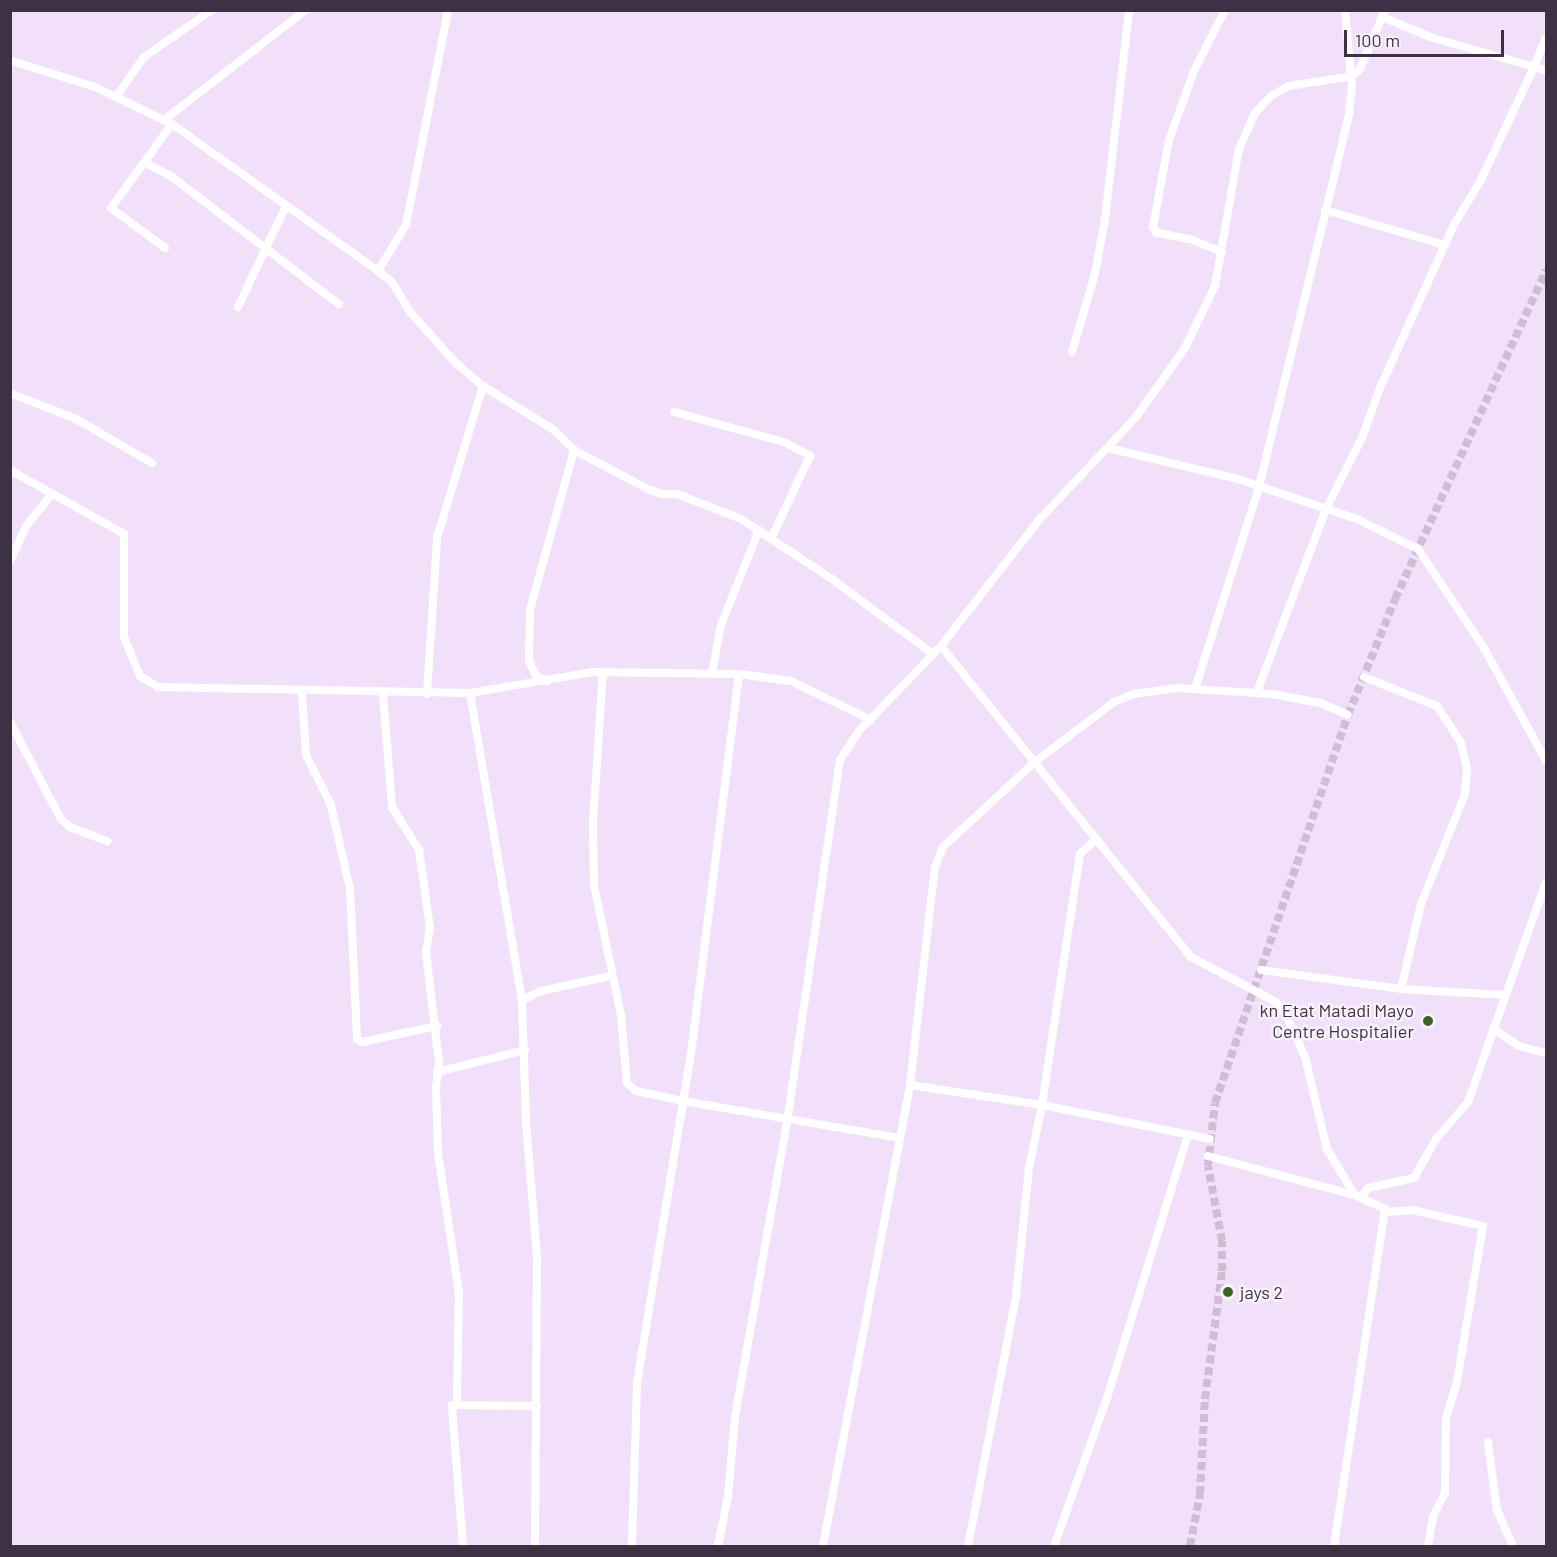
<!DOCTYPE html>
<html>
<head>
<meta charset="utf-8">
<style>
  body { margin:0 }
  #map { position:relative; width:1557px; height:1557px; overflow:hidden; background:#f2e0fa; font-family:Barlow,sans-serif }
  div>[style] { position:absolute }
  .minor-tunnel>* { height:8px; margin-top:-4px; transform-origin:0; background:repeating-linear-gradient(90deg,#cebdd5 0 8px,transparent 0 12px) }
  .minor>* { height:8px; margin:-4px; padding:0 4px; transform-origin:4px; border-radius:4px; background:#fff }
  .dots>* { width:16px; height:16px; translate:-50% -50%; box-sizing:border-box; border:3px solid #f8f2fb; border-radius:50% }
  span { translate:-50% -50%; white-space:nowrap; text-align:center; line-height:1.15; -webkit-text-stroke:5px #f8f2fb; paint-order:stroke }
  .poi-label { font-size:18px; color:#3e3143 }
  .right { translate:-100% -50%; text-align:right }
  .left { translate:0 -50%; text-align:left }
  .frame { position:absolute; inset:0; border:12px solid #3e3143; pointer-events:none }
  .scale { position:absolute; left:1344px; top:30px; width:160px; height:27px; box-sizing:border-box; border:3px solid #3e3143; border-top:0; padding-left:8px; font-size:18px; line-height:21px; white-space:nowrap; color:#3e3143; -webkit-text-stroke:4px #f8f2fb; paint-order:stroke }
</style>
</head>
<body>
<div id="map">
  <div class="minor-tunnel">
    <i style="left:1190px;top:1546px;width:53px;rotate:-79.1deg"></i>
    <i style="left:1200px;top:1494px;width:95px;rotate:-87deg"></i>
    <i style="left:1205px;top:1399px;width:129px;rotate:-82.4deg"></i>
    <i style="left:1222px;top:1271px;width:30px;rotate:-90deg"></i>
    <i style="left:1222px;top:1241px;width:76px;rotate:-100.6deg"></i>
    <i style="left:1208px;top:1166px;width:63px;rotate:-83.7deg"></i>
    <i style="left:1215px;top:1103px;width:410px;rotate:-71.1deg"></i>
    <i style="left:1348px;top:715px;width:125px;rotate:-67.9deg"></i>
    <i style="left:1395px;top:599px;width:362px;rotate:-65.3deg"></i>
  </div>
  <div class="minor">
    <i style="left:1382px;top:17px;width:55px;rotate:22.4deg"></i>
    <i style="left:1433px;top:38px;width:105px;rotate:16deg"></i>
    <i style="left:1534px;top:67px;width:31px;rotate:-68deg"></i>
    <i style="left:12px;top:61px;width:87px;rotate:17.4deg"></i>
    <i style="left:95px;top:87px;width:85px;rotate:25.7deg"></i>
    <i style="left:172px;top:124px;width:253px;rotate:35.5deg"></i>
    <i style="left:378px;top:271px;width:18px;rotate:38deg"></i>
    <i style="left:392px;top:282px;width:35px;rotate:59deg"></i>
    <i style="left:410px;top:312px;width:67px;rotate:48deg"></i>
    <i style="left:455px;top:362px;width:37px;rotate:41deg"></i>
    <i style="left:483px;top:386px;width:84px;rotate:31.8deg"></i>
    <i style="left:554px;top:430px;width:28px;rotate:45deg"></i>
    <i style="left:574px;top:450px;width:84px;rotate:27.8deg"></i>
    <i style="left:648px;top:489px;width:15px;rotate:20deg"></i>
    <i style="left:662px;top:494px;width:15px"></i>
    <i style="left:677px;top:494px;width:69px;rotate:21.3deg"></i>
    <i style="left:741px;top:519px;width:109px;rotate:33.4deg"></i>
    <i style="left:832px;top:579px;width:126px;rotate:36.6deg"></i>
    <i style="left:116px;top:97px;width:49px;rotate:-55deg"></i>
    <i style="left:144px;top:57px;width:83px;rotate:-34.7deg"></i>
    <i style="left:164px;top:120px;width:180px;rotate:-37.8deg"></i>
    <i style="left:146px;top:163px;width:30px;rotate:28deg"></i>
    <i style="left:172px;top:177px;width:210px;rotate:37.3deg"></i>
    <i style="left:1325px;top:210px;width:125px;rotate:16.3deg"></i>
    <i style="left:165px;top:248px;width:67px;rotate:-143.5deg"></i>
    <i style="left:111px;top:208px;width:104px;rotate:-54deg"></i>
    <i style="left:1222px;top:252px;width:35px;rotate:-158deg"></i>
    <i style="left:1189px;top:239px;width:33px;rotate:-169deg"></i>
    <i style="left:1157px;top:233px;width:7px;rotate:-124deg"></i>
    <i style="left:1153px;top:227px;width:88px;rotate:-79.6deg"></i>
    <i style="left:1169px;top:140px;width:73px;rotate:-70.1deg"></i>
    <i style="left:1194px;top:71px;width:68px;rotate:-63.1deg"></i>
    <i style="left:378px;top:271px;width:54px;rotate:-58.7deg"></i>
    <i style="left:406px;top:225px;width:219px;rotate:-78.9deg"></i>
    <i style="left:238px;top:307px;width:110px;rotate:-64.6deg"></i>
    <i style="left:1072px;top:352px;width:81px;rotate:-73.6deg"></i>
    <i style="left:1095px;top:274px;width:56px;rotate:-79.7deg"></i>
    <i style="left:1105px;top:219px;width:210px;rotate:-83.4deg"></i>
    <i style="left:10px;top:393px;width:71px;rotate:21.5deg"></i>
    <i style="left:76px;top:419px;width:88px;rotate:30.1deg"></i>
    <i style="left:674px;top:412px;width:114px;rotate:15.3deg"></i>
    <i style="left:784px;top:442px;width:30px;rotate:28deg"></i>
    <i style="left:810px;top:456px;width:92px;rotate:115.2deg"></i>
    <i style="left:1108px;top:448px;width:134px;rotate:13.4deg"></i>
    <i style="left:1238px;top:479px;width:126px;rotate:18.6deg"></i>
    <i style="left:1357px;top:519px;width:68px;rotate:26.2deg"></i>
    <i style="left:1418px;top:549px;width:119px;rotate:56.3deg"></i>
    <i style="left:1484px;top:648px;width:129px;rotate:61.2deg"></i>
    <i style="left:10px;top:470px;width:131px;rotate:29.3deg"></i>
    <i style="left:124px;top:534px;width:103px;rotate:90deg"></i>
    <i style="left:124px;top:637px;width:42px;rotate:67.7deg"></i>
    <i style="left:140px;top:676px;width:21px;rotate:31deg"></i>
    <i style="left:158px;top:687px;width:312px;rotate:1.1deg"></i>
    <i style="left:470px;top:693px;width:125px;rotate:-9.7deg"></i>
    <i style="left:593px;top:672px;width:146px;rotate:0.8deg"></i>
    <i style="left:739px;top:674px;width:52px;rotate:7.7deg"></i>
    <i style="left:791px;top:681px;width:89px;rotate:26deg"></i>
    <i style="left:10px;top:561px;width:40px;rotate:-65deg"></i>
    <i style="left:27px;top:525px;width:38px;rotate:-51deg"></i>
    <i style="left:941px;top:646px;width:399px;rotate:51.2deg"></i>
    <i style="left:1191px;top:957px;width:96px;rotate:27.9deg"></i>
    <i style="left:1276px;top:1002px;width:16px;rotate:52deg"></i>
    <i style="left:1286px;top:1015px;width:46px;rotate:65.7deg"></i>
    <i style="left:1305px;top:1057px;width:95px;rotate:76.6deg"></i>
    <i style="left:1327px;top:1149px;width:54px;rotate:58.7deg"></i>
    <i style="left:603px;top:672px;width:150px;rotate:93.8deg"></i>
    <i style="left:593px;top:822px;width:63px;rotate:89.1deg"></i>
    <i style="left:594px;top:885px;width:133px;rotate:78.3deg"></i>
    <i style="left:621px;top:1015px;width:68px;rotate:85deg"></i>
    <i style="left:627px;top:1083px;width:12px;rotate:42deg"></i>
    <i style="left:636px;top:1091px;width:48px;rotate:12deg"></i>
    <i style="left:683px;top:1101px;width:219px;rotate:9.7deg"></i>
    <i style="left:712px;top:673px;width:49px;rotate:-79.4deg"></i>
    <i style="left:721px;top:625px;width:102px;rotate:-68.2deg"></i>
    <i style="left:1364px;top:677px;width:79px;rotate:21.7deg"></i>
    <i style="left:1437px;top:706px;width:44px;rotate:57deg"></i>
    <i style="left:1461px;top:743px;width:28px;rotate:77deg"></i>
    <i style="left:1467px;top:770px;width:24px;rotate:95deg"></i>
    <i style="left:1465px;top:794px;width:118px;rotate:111.8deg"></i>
    <i style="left:1421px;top:904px;width:87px;rotate:103.2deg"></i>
    <i style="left:547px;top:681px;width:12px;rotate:-156deg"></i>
    <i style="left:536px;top:676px;width:17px;rotate:-115deg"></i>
    <i style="left:529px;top:661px;width:51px;rotate:-88.9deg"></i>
    <i style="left:530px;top:610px;width:166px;rotate:-74.6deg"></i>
    <i style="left:1195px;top:689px;width:212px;rotate:-72.4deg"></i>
    <i style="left:1259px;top:487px;width:384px;rotate:-76.4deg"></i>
    <i style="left:1349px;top:114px;width:27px;rotate:-84deg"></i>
    <i style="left:1352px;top:87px;width:77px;rotate:-95.2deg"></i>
    <i style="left:1257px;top:692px;width:196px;rotate:-69.3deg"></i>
    <i style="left:1326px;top:509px;width:80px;rotate:-63.1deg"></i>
    <i style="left:1362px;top:438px;width:53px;rotate:-70.2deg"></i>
    <i style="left:1380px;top:388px;width:181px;rotate:-65.6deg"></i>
    <i style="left:1455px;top:223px;width:48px;rotate:-58.6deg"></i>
    <i style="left:1480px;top:182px;width:127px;rotate:-64.8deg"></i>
    <i style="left:1534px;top:67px;width:13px;rotate:18deg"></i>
    <i style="left:302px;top:693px;width:62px;rotate:86.3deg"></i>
    <i style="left:306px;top:755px;width:56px;rotate:63.4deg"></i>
    <i style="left:331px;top:805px;width:86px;rotate:77.3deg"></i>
    <i style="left:350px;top:889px;width:150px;rotate:87.3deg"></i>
    <i style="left:357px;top:1039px;width:6px;rotate:31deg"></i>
    <i style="left:362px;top:1042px;width:77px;rotate:-12deg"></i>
    <i style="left:470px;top:693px;width:311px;rotate:80.4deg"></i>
    <i style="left:522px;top:1000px;width:121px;rotate:88.1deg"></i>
    <i style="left:526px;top:1121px;width:137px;rotate:85.4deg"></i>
    <i style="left:537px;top:1258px;width:288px;rotate:90.4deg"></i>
    <i style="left:383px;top:694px;width:113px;rotate:85.4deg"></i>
    <i style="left:392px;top:807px;width:51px;rotate:57.9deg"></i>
    <i style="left:419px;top:850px;width:78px;rotate:81.9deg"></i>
    <i style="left:430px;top:927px;width:25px;rotate:99deg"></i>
    <i style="left:426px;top:952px;width:112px;rotate:83.3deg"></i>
    <i style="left:439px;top:1063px;width:23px;rotate:97deg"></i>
    <i style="left:436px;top:1086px;width:67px;rotate:88.3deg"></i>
    <i style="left:438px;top:1153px;width:143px;rotate:81.5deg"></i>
    <i style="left:459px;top:1294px;width:109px;rotate:91.1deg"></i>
    <i style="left:427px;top:694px;width:156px;rotate:-86.3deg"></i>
    <i style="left:437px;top:538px;width:159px;rotate:-73.2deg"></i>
    <i style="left:10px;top:722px;width:110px;rotate:62.3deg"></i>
    <i style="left:61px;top:819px;width:12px;rotate:42deg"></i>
    <i style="left:70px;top:827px;width:40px;rotate:21deg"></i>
    <i style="left:1261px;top:970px;width:141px;rotate:7.7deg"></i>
    <i style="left:1401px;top:989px;width:104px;rotate:3.3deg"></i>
    <i style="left:522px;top:1000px;width:21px;rotate:-25deg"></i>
    <i style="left:541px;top:991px;width:72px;rotate:-12.1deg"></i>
    <i style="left:1493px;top:1029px;width:31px;rotate:33deg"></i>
    <i style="left:1519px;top:1046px;width:28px;rotate:15deg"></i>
    <i style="left:437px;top:1072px;width:91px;rotate:-14deg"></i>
    <i style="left:910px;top:1085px;width:134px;rotate:8.6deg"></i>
    <i style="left:1042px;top:1105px;width:171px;rotate:11.4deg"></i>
    <i style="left:1208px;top:1156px;width:152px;rotate:14.9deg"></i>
    <i style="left:1355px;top:1195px;width:33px;rotate:25deg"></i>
    <i style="left:1385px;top:1209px;width:341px;rotate:98.6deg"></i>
    <i style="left:1361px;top:1197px;width:11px;rotate:-52deg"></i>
    <i style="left:1368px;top:1188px;width:47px;rotate:-12.3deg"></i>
    <i style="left:1414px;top:1178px;width:45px;rotate:-60.6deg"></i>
    <i style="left:1436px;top:1139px;width:49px;rotate:-49.1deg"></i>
    <i style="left:1468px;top:1102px;width:233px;rotate:-70.5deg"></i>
    <i style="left:1386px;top:1212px;width:26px;rotate:-4deg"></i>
    <i style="left:1412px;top:1210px;width:73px;rotate:12.7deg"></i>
    <i style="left:1483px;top:1226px;width:158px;rotate:99.5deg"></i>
    <i style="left:1457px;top:1382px;width:37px;rotate:107deg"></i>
    <i style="left:1446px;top:1417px;width:76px;rotate:90.8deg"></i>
    <i style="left:1445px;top:1493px;width:27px;rotate:117deg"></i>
    <i style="left:1433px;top:1517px;width:29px;rotate:100deg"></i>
    <i style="left:1488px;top:1442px;width:69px;rotate:82.5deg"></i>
    <i style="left:1497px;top:1510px;width:39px;rotate:66deg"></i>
    <i style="left:463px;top:1546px;width:141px;rotate:-94.5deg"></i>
    <i style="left:452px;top:1405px;width:85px;rotate:0.7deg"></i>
    <i style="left:632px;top:1546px;width:163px;rotate:-88.2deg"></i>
    <i style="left:637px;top:1383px;width:341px;rotate:-80.7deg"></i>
    <i style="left:692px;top:1046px;width:375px;rotate:-82.8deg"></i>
    <i style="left:718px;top:1546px;width:51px;rotate:-78.7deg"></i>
    <i style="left:728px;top:1496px;width:79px;rotate:-84.9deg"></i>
    <i style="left:735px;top:1417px;width:306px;rotate:-80deg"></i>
    <i style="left:788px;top:1116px;width:360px;rotate:-81.7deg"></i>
    <i style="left:840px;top:760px;width:33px;rotate:-57deg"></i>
    <i style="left:858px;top:732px;width:120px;rotate:-46deg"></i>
    <i style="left:941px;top:646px;width:161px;rotate:-52.1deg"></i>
    <i style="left:1040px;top:519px;width:140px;rotate:-46.7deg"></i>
    <i style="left:1136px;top:417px;width:85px;rotate:-54.6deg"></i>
    <i style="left:1185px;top:348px;width:69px;rotate:-64.2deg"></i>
    <i style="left:1215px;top:286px;width:139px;rotate:-80.1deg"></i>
    <i style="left:1239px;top:149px;width:39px;rotate:-66deg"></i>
    <i style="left:1255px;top:113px;width:23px;rotate:-47deg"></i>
    <i style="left:1271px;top:96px;width:21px;rotate:-29deg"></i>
    <i style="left:1289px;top:86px;width:64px;rotate:-9deg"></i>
    <i style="left:1352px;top:76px;width:11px;rotate:-41deg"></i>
    <i style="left:1360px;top:69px;width:64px;rotate:-67deg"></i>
    <i style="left:823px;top:1546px;width:469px;rotate:-79.3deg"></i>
    <i style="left:910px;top:1085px;width:219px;rotate:-83.5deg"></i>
    <i style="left:935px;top:867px;width:22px;rotate:-68deg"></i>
    <i style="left:943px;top:847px;width:127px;rotate:-42.8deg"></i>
    <i style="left:1036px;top:761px;width:98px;rotate:-37.1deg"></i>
    <i style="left:1114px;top:702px;width:22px;rotate:-22deg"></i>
    <i style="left:1134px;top:694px;width:42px;rotate:-8.1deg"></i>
    <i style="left:1176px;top:688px;width:96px;rotate:3.6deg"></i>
    <i style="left:1272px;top:694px;width:49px;rotate:10.6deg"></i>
    <i style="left:1320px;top:703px;width:30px;rotate:23deg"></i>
    <i style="left:968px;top:1546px;width:255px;rotate:-79.1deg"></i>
    <i style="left:1016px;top:1296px;width:129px;rotate:-84.2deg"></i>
    <i style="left:1029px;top:1168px;width:64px;rotate:-78.3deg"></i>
    <i style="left:1042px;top:1105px;width:241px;rotate:-81.4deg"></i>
    <i style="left:1078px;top:867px;width:13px;rotate:-81deg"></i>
    <i style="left:1080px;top:854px;width:19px;rotate:-43deg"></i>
    <i style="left:1054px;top:1546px;width:160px;rotate:-70.3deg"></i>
    <i style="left:1108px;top:1395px;width:272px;rotate:-72.9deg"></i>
  </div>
  <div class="dots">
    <i style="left:1428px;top:1021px;background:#3a6421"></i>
    <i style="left:1228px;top:1292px;background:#3a6421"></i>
  </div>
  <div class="poi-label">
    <span class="right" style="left:1414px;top:1021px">kn Etat Matadi Mayo<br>Centre Hospitalier</span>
    <span class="left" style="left:1240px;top:1292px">jays 2</span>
  </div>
  <div class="frame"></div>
  <div class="scale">100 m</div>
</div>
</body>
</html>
